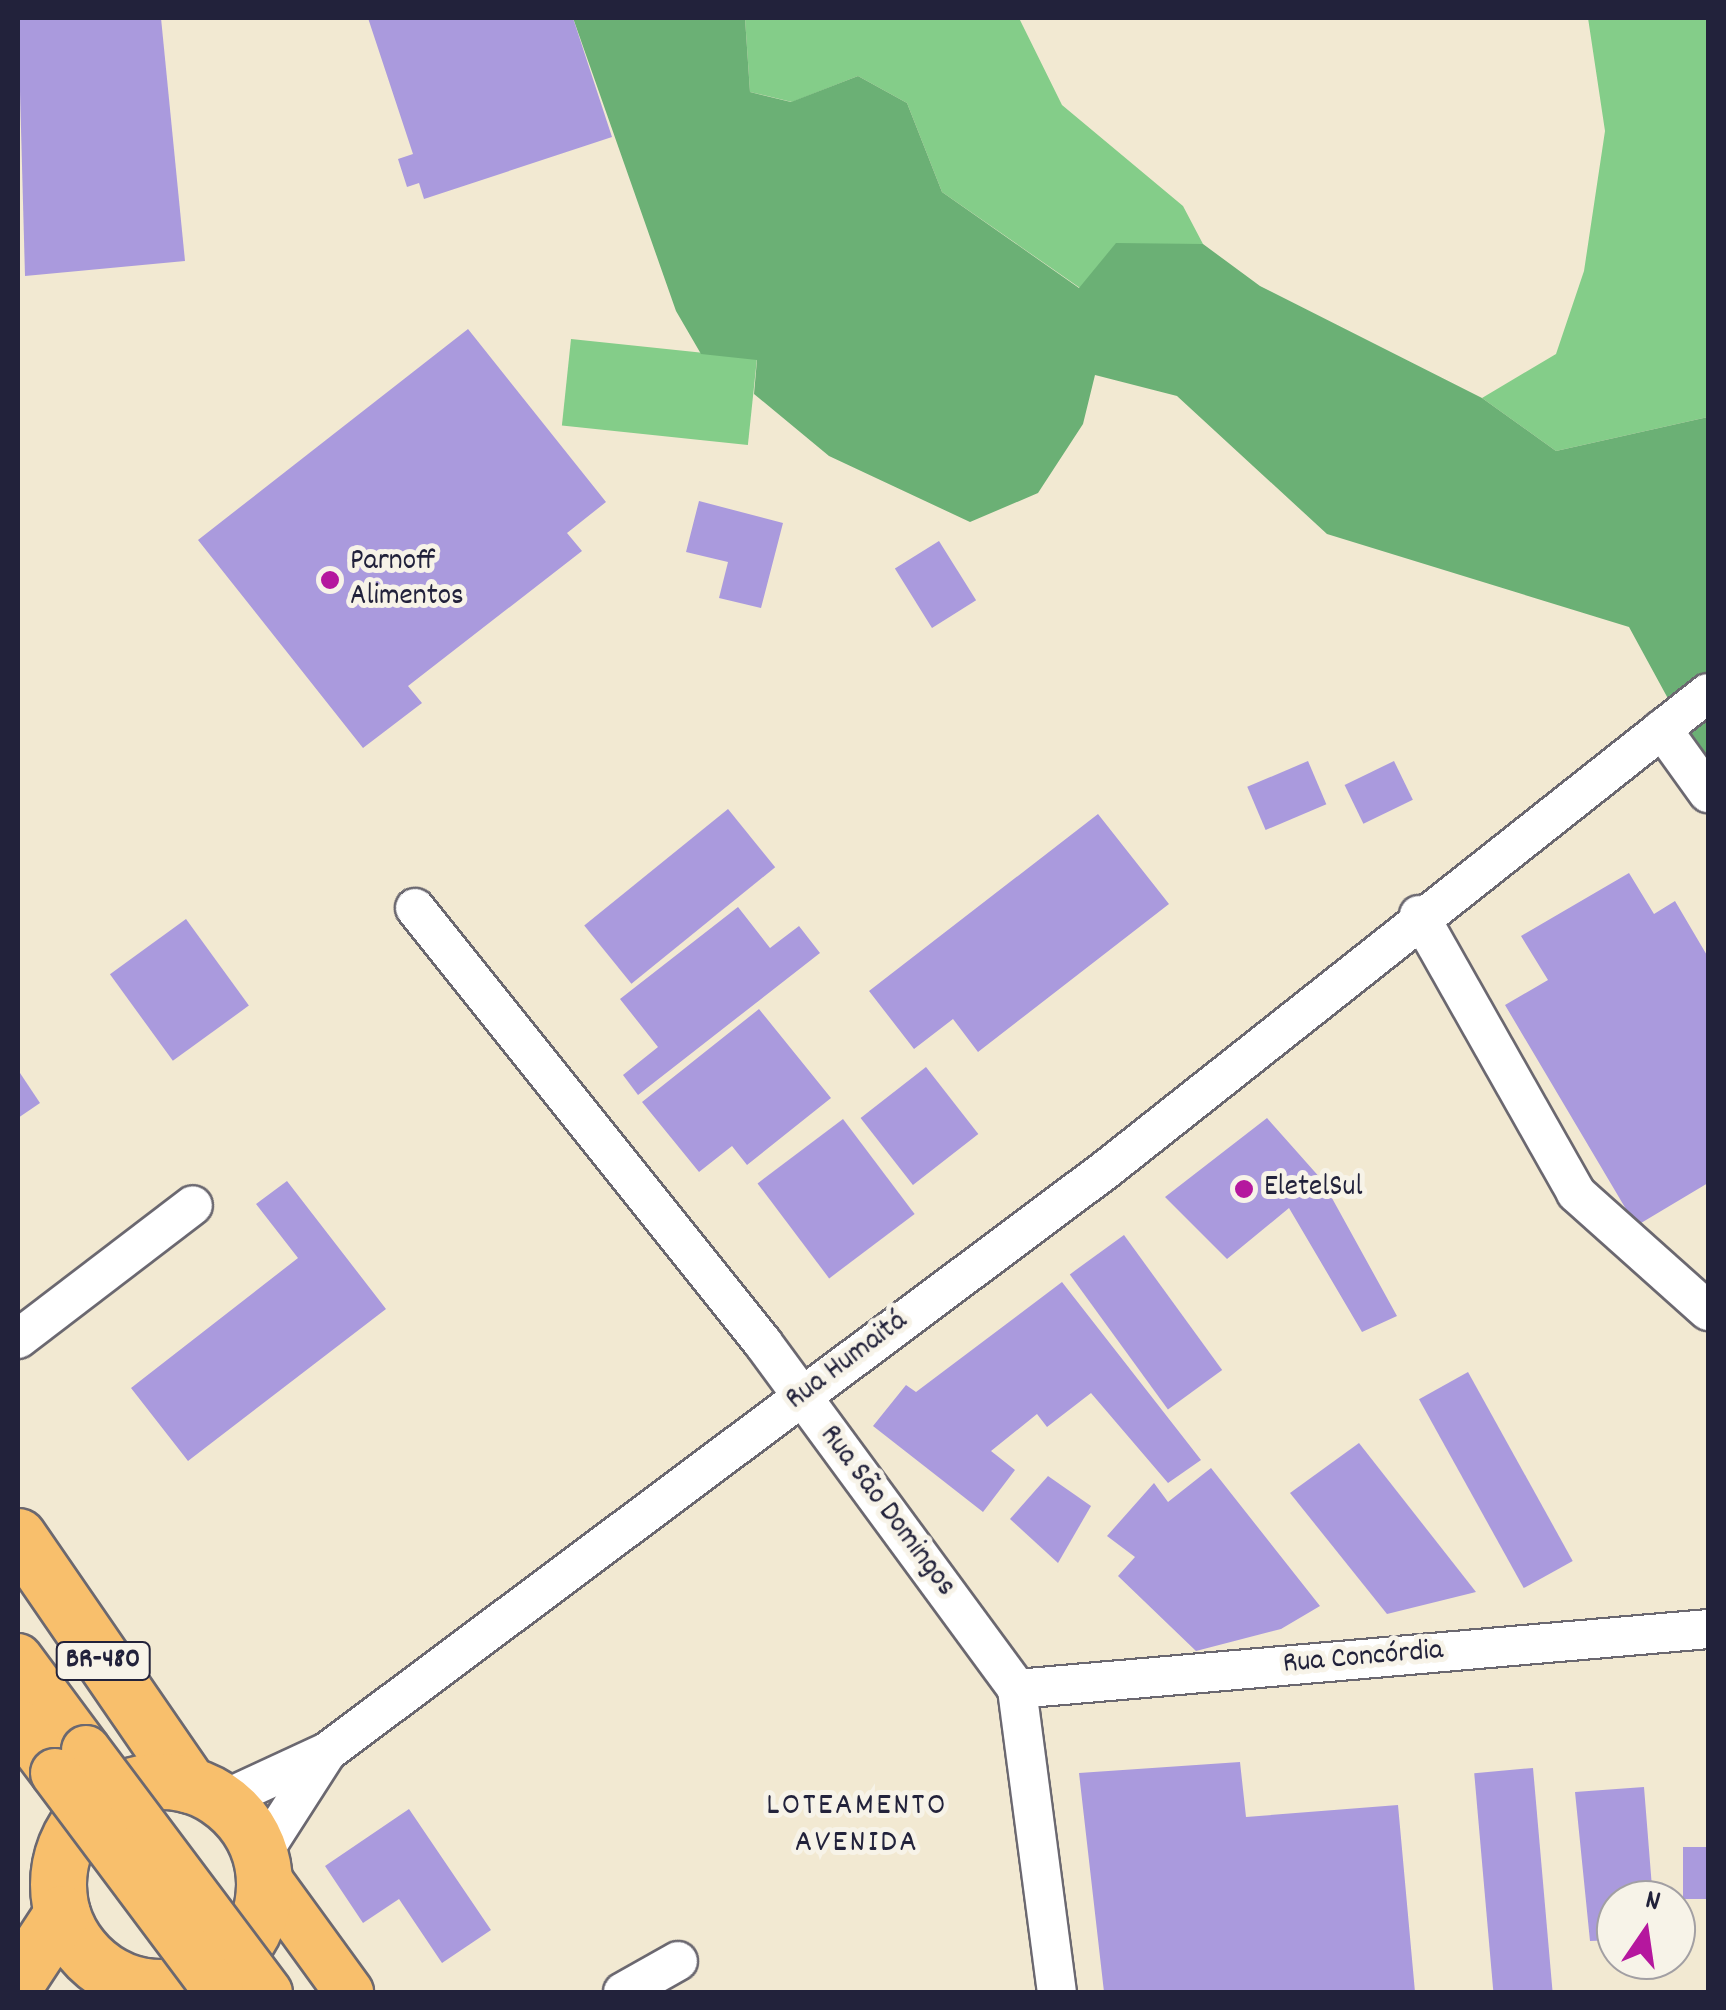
<!DOCTYPE html>
<html>
<head>
<meta charset="utf-8">
<style>
  body { margin:0 }
  #map { position:relative; width:1726px; height:2010px; overflow:hidden; background:#f2e9d2; font-family:Dekko,sans-serif }
  div>[style] { position:absolute }
  .green>* { inset:0; background:#84cd89; transform-origin:0 0 }
  .forest>* { inset:0; background:#6bb075 }
  .building>* { inset:0; background:#aa9add; transform-origin:0 0 }
  .roads { filter:drop-shadow(2px 0 #6b6870) drop-shadow(-2px 0 #6b6870) drop-shadow(0 2px #6b6870) drop-shadow(0 -2px #6b6870) }
  .minor>* { height:38px; margin:-19px; padding:0 19px; transform-origin:19px; border-radius:19px; background:#fff }
  .major>* { height:48px; margin:-24px; padding:0 24px; transform-origin:24px; border-radius:24px; background:#f8bf6c }
  .highway>* { height:55px; margin:-27.5px; padding:0 27.5px; transform-origin:27.5px; border-radius:27.5px; background:#f8bf6c }
  .highway>.ring { margin:-27.5px; padding:0; box-sizing:content-box; background:none; border:55px solid #f8bf6c; border-radius:50% }
  .bridges { filter:drop-shadow(2px 0 #6b6870) drop-shadow(-2px 0 #6b6870) drop-shadow(0 2px #6b6870) drop-shadow(0 -2px #6b6870) }
  .major-bridge>* { height:48px; margin:-24px; padding:0 24px; transform-origin:24px; border-radius:24px; background:#f8bf6c }
  .dots>* { width:28px; height:28px; translate:-50% -50%; box-sizing:border-box; border:5px solid #f7f3e8; border-radius:50% }
  span { translate:-50% -50%; white-space:nowrap; text-align:center; line-height:1.15; -webkit-text-stroke:10px #f7f3e8; paint-order:stroke }
  .shield-label span { padding:2px 8px; background:#f7f3e8; border:2px solid; border-radius:8px; -webkit-text-stroke-width:0 }
  .shield-label { font-size:28px; color:#22223b; font-weight:700 }
  .poi-label { font-size:30px; color:#22223b }
  .left { translate:0 -50%; text-align:left }
  .street-label { font-size:30px; color:#22223b }
  .neighbourhood-label { font-size:32px; color:#22223b; letter-spacing:2.5px }
  .frame { position:absolute; inset:0; border:20px solid #22223b; pointer-events:none }
  .north { position:absolute; left:1596px; top:1880px; width:100px; height:100px; box-sizing:border-box; background:#f7f3e8; border:2px solid #a29fa3; border-radius:50%; rotate:13deg; font-size:28px; font-weight:700; line-height:40px; text-align:center; color:#22223b }
  .north::after { content:''; display:block; margin:auto; width:35px; height:45px; background:#b5179e; clip-path:polygon(50% 0,100% 100%,50% 72%,0 100%) }
</style>
</head>
<body>
<div id="map">
  <div class="green">
    <i style="clip-path:polygon(745px 18px,1019px 18px,1062px 105px,1183px 206px,1203px 244px,1116px 244px,1080px 288px,942px 192px,907px 103px,858px 76px,792px 102px,750px 92px)"></i>
    <i style="clip-path:polygon(1588px 18px,1708px 18px,1708px 417px,1556px 451px,1482px 398px,1556px 354px,1584px 271px,1605px 131px)"></i>
    <i style="left:571px;top:339px;width:187px;height:87px;rotate:6deg"></i>
  </div>
  <div class="forest">
    <i style="clip-path:polygon(573px 18px,745px 18px,750px 92px,791px 102px,858px 76px,907px 103px,942px 192px,1079px 288px,1116px 243px,1203px 244px,1260px 286px,1482px 398px,1556px 451px,1708px 417px,1708px 772px,1629px 627px,1327px 534px,1177px 396px,1095px 375px,1083px 424px,1038px 493px,970px 522px,829px 456px,754px 394px,757px 360px,701px 354px,676px 311px)"></i>
  </div>
  <div class="building">
    <i style="clip-path:polygon(18px 18px,161px 18px,185px 261px,25px 276px)"></i>
    <i style="clip-path:polygon(368px 18px,573px 18px,612px 137px,424px 199px,419px 183px,407px 187px,398px 159px,413px 154px)"></i>
    <i style="clip-path:polygon(468px 329px,606px 502px,567px 533px,582px 551px,408px 686px,422px 703px,363px 748px,198px 540px)"></i>
    <i style="clip-path:polygon(699px 501px,783px 523px,761px 608px,719px 598px,728px 562px,686px 552px)"></i>
    <i style="left:939px;top:541px;width:70px;height:52px;rotate:58deg"></i>
    <i style="left:1308px;top:761px;width:47px;height:66px;rotate:67deg"></i>
    <i style="left:1394px;top:761px;width:43px;height:55px;rotate:64deg"></i>
    <i style="left:728px;top:809px;width:75px;height:185px;rotate:51deg"></i>
    <i style="clip-path:polygon(1098px 814px,1169px 904px,978px 1052px,953px 1019px,914px 1049px,869px 991px)"></i>
    <i style="clip-path:polygon(1629px 873px,1654px 914px,1675px 901px,1708px 957px,1708px 1183px,1636px 1226px,1505px 1005px,1548px 980px,1521px 936px)"></i>
    <i style="clip-path:polygon(738px 907px,770px 948px,799px 926px,820px 953px,638px 1095px,623px 1075px,658px 1047px,620px 999px)"></i>
    <i style="left:186px;top:919px;width:107px;height:94px;rotate:54deg"></i>
    <i style="clip-path:polygon(759px 1009px,831px 1098px,747px 1165px,732px 1146px,699px 1172px,642px 1102px)"></i>
    <i style="left:926px;top:1067px;width:85px;height:83px;rotate:52deg"></i>
    <i style="clip-path:polygon(18px 1070px,40px 1103px,18px 1118px)"></i>
    <i style="clip-path:polygon(1267px 1118px,1322px 1180px,1397px 1316px,1362px 1332px,1289px 1208px,1227px 1259px,1165px 1197px)"></i>
    <i style="left:843px;top:1119px;width:119px;height:107px;rotate:53deg"></i>
    <i style="clip-path:polygon(287px 1181px,386px 1309px,188px 1461px,131px 1388px,298px 1258px,256px 1204px)"></i>
    <i style="left:1124px;top:1235px;width:167px;height:67px;rotate:54deg"></i>
    <i style="clip-path:polygon(1062px 1282px,1201px 1460px,1168px 1483px,1091px 1393px,1047px 1427px,1037px 1414px,991px 1451px,1015px 1470px,983px 1512px,873px 1426px,906px 1385px,916px 1392px)"></i>
    <i style="left:1468px;top:1372px;width:216px;height:56px;rotate:61deg"></i>
    <i style="clip-path:polygon(1359px 1443px,1476px 1592px,1387px 1614px,1290px 1493px)"></i>
    <i style="clip-path:polygon(1211px 1468px,1320px 1606px,1281px 1629px,1196px 1651px,1118px 1576px,1135px 1557px,1107px 1536px,1154px 1483px,1168px 1502px)"></i>
    <i style="clip-path:polygon(1048px 1476px,1091px 1506px,1058px 1563px,1010px 1519px)"></i>
    <i style="clip-path:polygon(1240px 1762px,1246px 1817px,1398px 1805px,1415px 1992px,1104px 1992px,1079px 1773px)"></i>
    <i style="left:1533px;top:1768px;width:225px;height:59px;rotate:85deg"></i>
    <i style="clip-path:polygon(1644px 1787px,1653px 1900px,1616px 1900px,1616px 1940px,1590px 1941px,1575px 1792px)"></i>
    <i style="clip-path:polygon(409px 1809px,491px 1930px,442px 1963px,399px 1899px,363px 1923px,325px 1866px)"></i>
    <i style="left:1683px;top:1847px;width:25px;height:52px"></i>
  </div>
  <div class="roads">
    <div class="minor">
      <i style="left:1662px;top:729px;width:79px;rotate:54.3deg"></i>
      <i style="left:415px;top:908px;width:557px;rotate:51.34deg"></i>
      <i style="left:763px;top:1343px;width:429px;rotate:53.7deg"></i>
      <i style="left:1017px;top:1689px;width:306px;rotate:82.5deg"></i>
      <i style="left:1419px;top:915px;width:319px;rotate:60.5deg"></i>
      <i style="left:1576px;top:1193px;width:177px;rotate:41.8deg"></i>
      <i style="left:18px;top:1339px;width:220px;rotate:-37.4deg"></i>
      <i style="left:1017px;top:1689px;width:694px;rotate:-4.96deg"></i>
      <i style="left:223px;top:1800px;width:115px;rotate:-24.8deg"></i>
      <i style="left:327px;top:1752px;width:970px;rotate:-36.79deg"></i>
      <i style="left:1104px;top:1171px;width:770px;rotate:-38.36deg"></i>
      <i style="left:261px;top:1855px;width:122px;rotate:-57.3deg"></i>
      <i style="left:623px;top:1992px;width:63px;rotate:-29.4deg"></i>
    </div>
    <div class="major">
      <i style="left:18px;top:1658px;width:114px;rotate:53.5deg"></i>
      <i style="left:18px;top:1724px;width:61px;rotate:52.9deg"></i>
      <i style="left:264px;top:1875px;width:145px;rotate:54deg"></i>
      <i style="left:142px;top:1986px;width:7px;rotate:56deg"></i>
    </div>
    <div class="highway">
      <i style="left:18px;top:1536px;width:302px;rotate:55.5deg"></i>
      <i class="ring" style="left:58px;top:1781px;width:151px;height:151px"></i>
      <i style="left:18px;top:1980px;width:80px;rotate:-56.7deg"></i>
    </div>
  </div>
  <div class="bridges">
    <div class="major-bridge">
      <i style="left:86px;top:1750px;width:303px;rotate:53.1deg"></i>
      <i style="left:55px;top:1773px;width:274px;rotate:53.2deg"></i>
    </div>
  </div>
  <div class="dots">
    <i style="left:330px;top:580px;background:#b5179e"></i>
    <i style="left:1244px;top:1189px;background:#b5179e"></i>
  </div>
  <div class="shield-label">
    <span style="left:103px;top:1661px">BR-480</span>
  </div>
  <div class="poi-label">
    <span class="left" style="left:350px;top:580px">Parnoff<br>Alimentos</span>
    <span class="left" style="left:1264px;top:1189px">EletelSul</span>
  </div>
  <div class="street-label">
    <span style="left:848px;top:1362px;rotate:-37deg">Rua Humaitá</span>
    <span style="left:886px;top:1512px;rotate:53deg">Rua São Domingos</span>
    <span style="left:1363px;top:1659px;rotate:-5deg">Rua Concórdia</span>
  </div>
  <div class="neighbourhood-label">
    <span style="left:857px;top:1826px">LOTEAMENTO<br>AVENIDA</span>
  </div>
  <div class="frame"></div>
  <div class="north">N</div>
</div>
</body>
</html>
